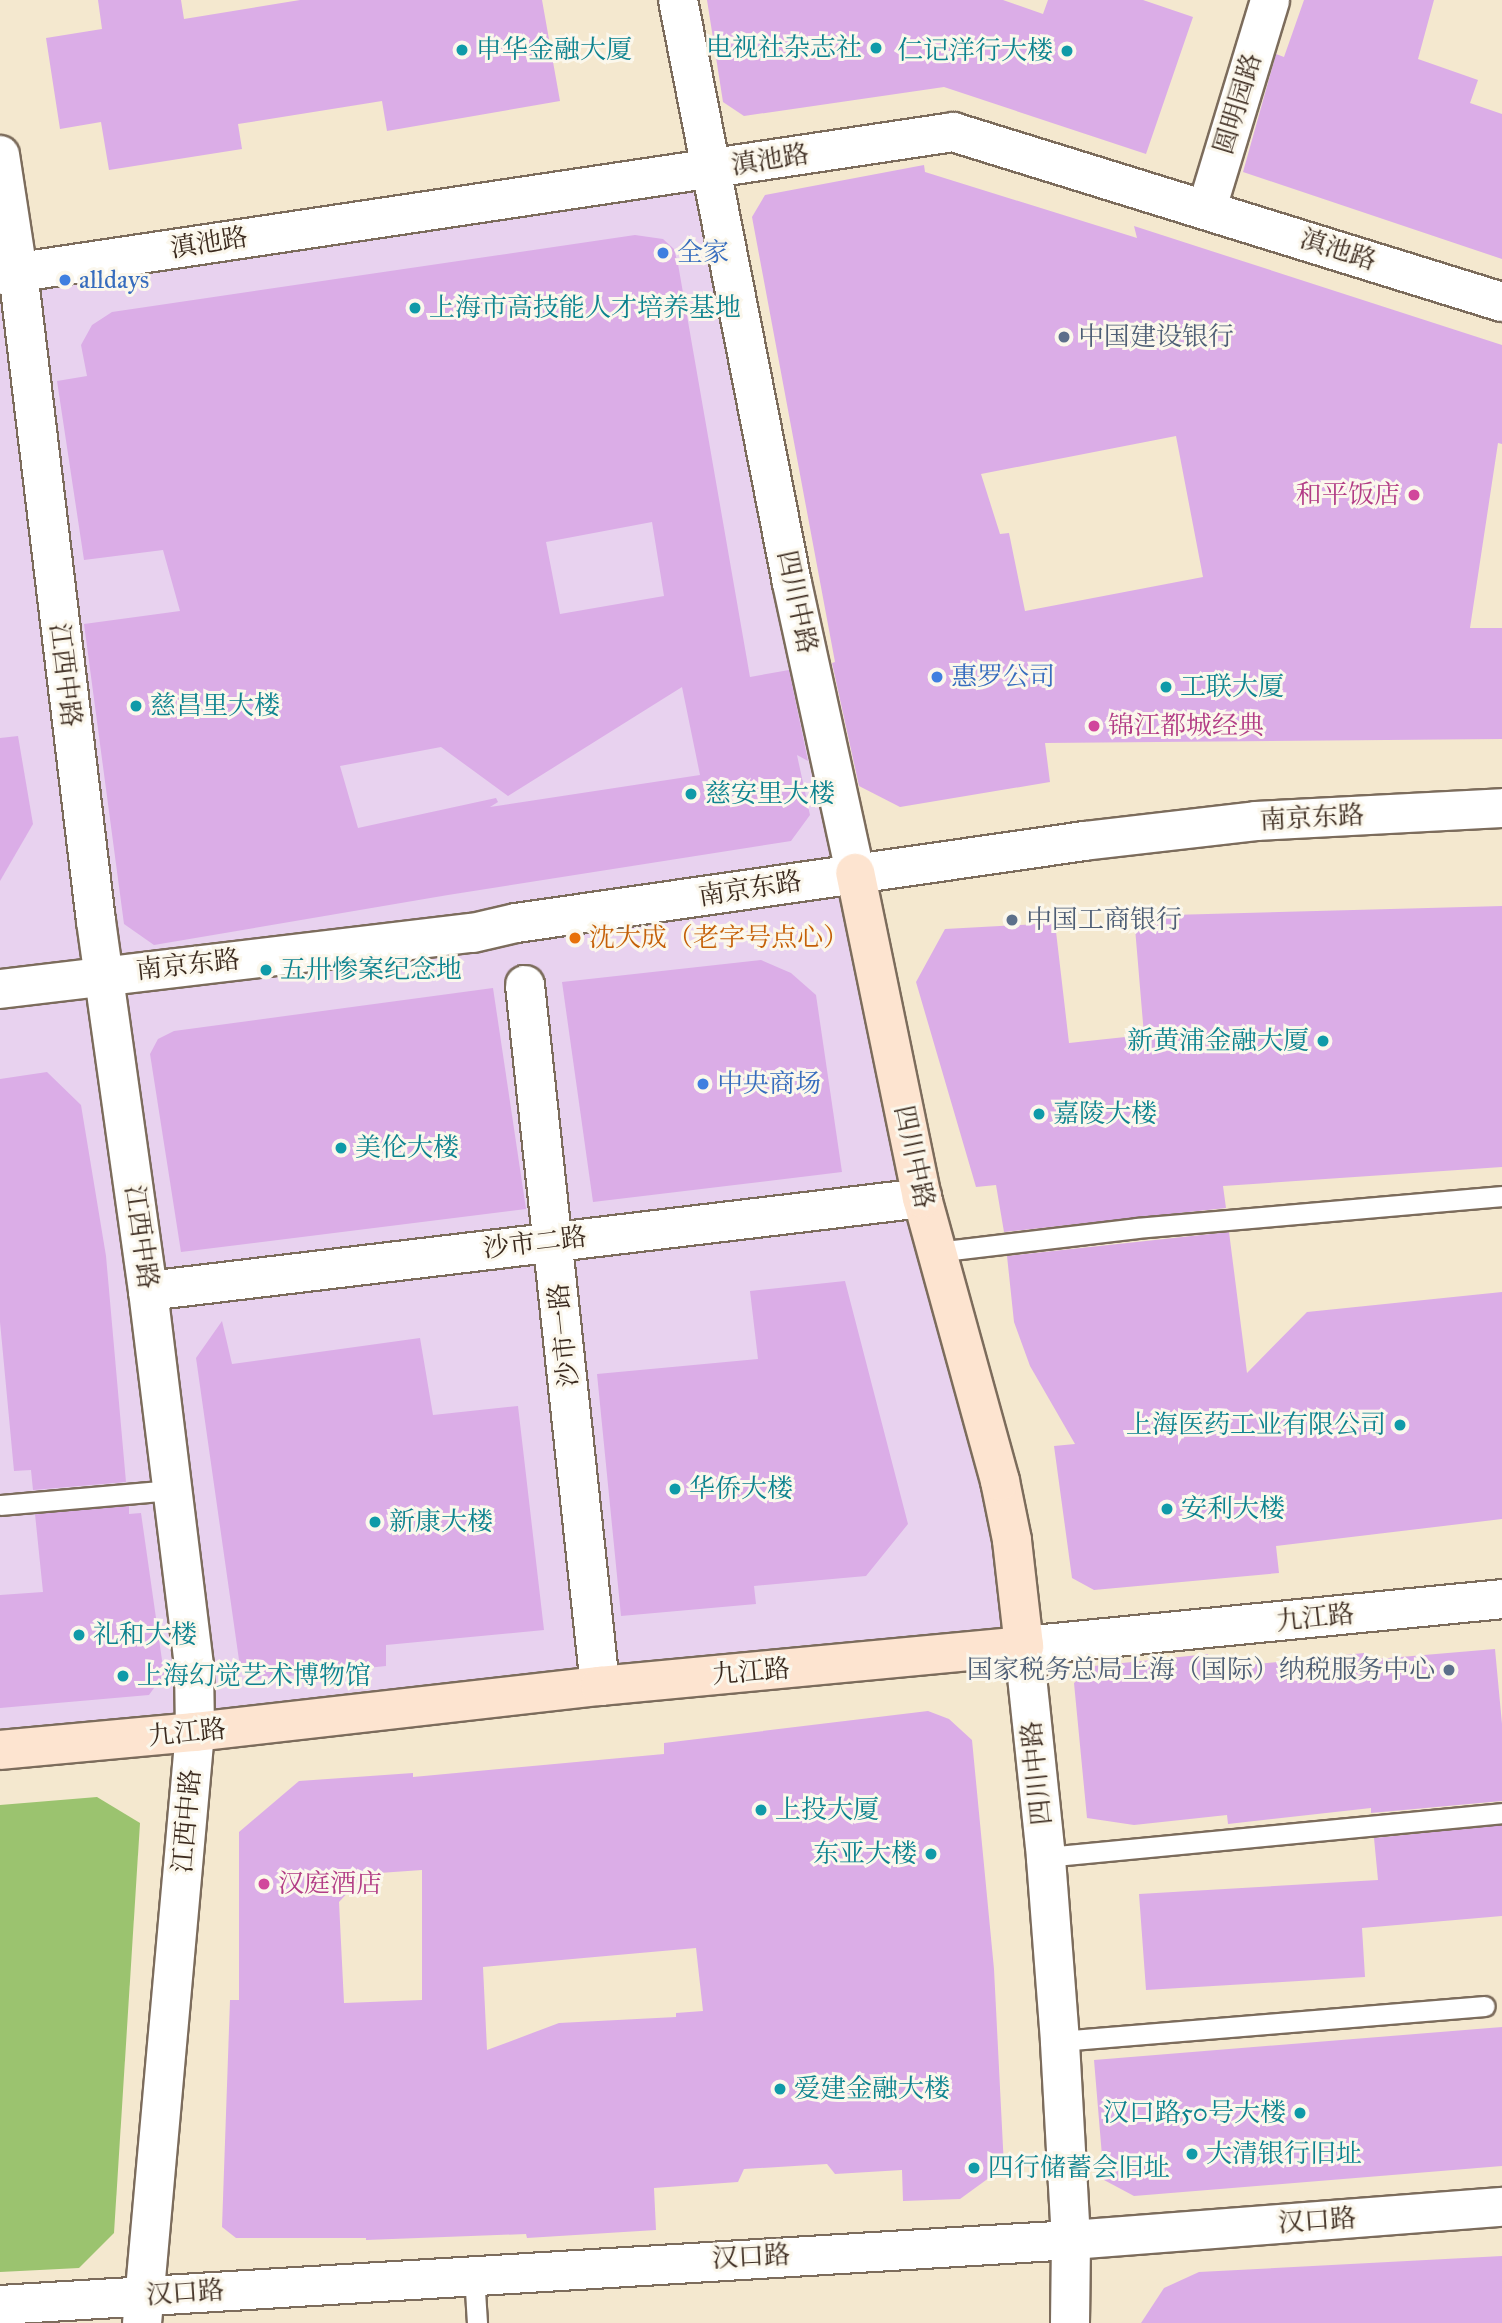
<!DOCTYPE html>
<html>
<head>
<meta charset="utf-8">
<style>
  body { margin:0 }
  #map { position:relative; width:1502px; height:2323px; overflow:hidden; background:#f4e8cf; font-family:"IM FELL Great Primer","Noto Serif SC",serif }
  div>[style] { position:absolute }
  .built>* { inset:0; background:#e8d2ef }
  .green>* { inset:0; background:#9bc36f }
  .building>* { inset:0; background:#dbade7 }
  .roads { filter:drop-shadow(2px 0 #7c6c5c) drop-shadow(-2px 0 #7c6c5c) drop-shadow(0 2px #7c6c5c) drop-shadow(0 -2px #7c6c5c) }
  .lane>* { height:19px; margin:-9.5px; padding:0 9.5px; transform-origin:9.5px; border-radius:9.5px; background:#fff }
  .street>* { height:38px; margin:-19px; padding:0 19px; transform-origin:19px; border-radius:19px; background:#fff }
  .secondary>* { height:38px; margin:-19px; padding:0 19px; transform-origin:19px; border-radius:19px; background:#fde4d0 }
  .dots>* { width:19px; height:19px; translate:-50% -50%; box-sizing:border-box; border:4px solid #fbf7ec; border-radius:50% }
  span { translate:-50% -50%; white-space:nowrap; text-align:center; line-height:1.15; -webkit-text-stroke:6px #fbf7ec; paint-order:stroke }
  .culture-label { font-size:26px; color:#0d838f }
  .right { translate:-100% -50%; text-align:right }
  .left { translate:0 -50%; text-align:left }
  .street-label { font-size:26px; color:#3b2a1e }
  .shop-label { font-size:26px; color:#366cbe }
  .service-label { font-size:26px; color:#4e5e75 }
  .hotel-label { font-size:26px; color:#b23c85 }
  .food-label { font-size:26px; color:#c56008 }
</style>
</head>
<body>
<div id="map">
  <div class="built">
    <i style="clip-path:polygon(710px 170px,855px 873px,891px 951px,922px 1198px,1024px 1646px,0 1751px,0 275px)"></i>
  </div>
  <div class="green">
    <i style="clip-path:polygon(97px 1797px,140px 1823px,114px 2233px,79px 2268px,0 2272px,0 1805px)"></i>
  </div>
  <div class="building">
    <i style="clip-path:polygon(98px 0,181px 0,184px 19px,300px 0,542px 0,560px 101px,387px 131px,382px 101px,238px 124px,242px 149px,109px 170px,101px 122px,60px 129px,46px 38px,102px 29px)"></i>
    <i style="clip-path:polygon(707px 0,1003px 0,1043px 14px,1048px 0,1143px 0,1193px 17px,1146px 154px,944px 87px,744px 116px,723px 102px)"></i>
    <i style="clip-path:polygon(1304px 0,1434px 0,1418px 59px,1478px 80px,1470px 103px,1502px 114px,1502px 259px,1243px 172px,1276px 54px,1284px 57px)"></i>
    <i style="clip-path:polygon(evenodd,924px 165px,925px 172px,1137px 238px,1134px 226px,1502px 345px,1502px 444px,1498px 443px,1470px 628px,1502px 628px,1502px 739px,1045px 743px,1050px 782px,900px 807px,859px 786px,832px 663px,835px 662px,752px 217px,765px 195px,924px 165px,1176px 436px,1203px 577px,1025px 611px,1009px 533px,1000px 534px,981px 474px,1176px 436px)"></i>
    <i style="clip-path:polygon(evenodd,635px 235px,663px 239px,674px 249px,678px 264px,750px 677px,789px 670px,808px 761px,797px 755px,810px 815px,791px 841px,448px 895px,154px 945px,124px 924px,84px 624px,180px 611px,163px 550px,84px 560px,57px 381px,87px 376px,81px 345px,92px 325px,112px 312px,635px 235px,652px 522px,664px 596px,560px 614px,546px 542px,652px 522px,635px 235px,682px 687px,700px 775px,490px 807px,498px 802px,496px 798px,358px 828px,340px 766px,441px 747px,508px 796px,682px 687px)"></i>
    <i style="clip-path:polygon(18px 736px,33px 824px,0 881px,0 738px)"></i>
    <i style="clip-path:polygon(1502px 906px,1502px 1167px,1223px 1186px,1226px 1208px,1004px 1232px,996px 1185px,976px 1187px,916px 982px,945px 929px,1055px 923px,1069px 1043px,1144px 1035px,1134px 916px)"></i>
    <i style="clip-path:polygon(761px 960px,791px 973px,816px 995px,842px 1172px,593px 1202px,562px 982px)"></i>
    <i style="clip-path:polygon(493px 988px,526px 1209px,181px 1252px,150px 1054px,158px 1039px,174px 1031px)"></i>
    <i style="clip-path:polygon(47px 1072px,81px 1105px,106px 1256px,126px 1482px,33px 1490px,31px 1470px,14px 1471px,0 1322px,0 1079px)"></i>
    <i style="clip-path:polygon(1229px 1232px,1247px 1373px,1307px 1312px,1502px 1292px,1502px 1519px,1276px 1546px,1279px 1573px,1094px 1590px,1072px 1578px,1054px 1446px,1075px 1444px,1030px 1366px,1014px 1322px,1007px 1256px)"></i>
    <i style="clip-path:polygon(845px 1281px,908px 1524px,866px 1576px,754px 1586px,756px 1604px,621px 1616px,597px 1374px,758px 1359px,750px 1291px)"></i>
    <i style="clip-path:polygon(222px 1321px,232px 1364px,420px 1338px,433px 1415px,518px 1406px,544px 1630px,386px 1645px,386px 1666px,259px 1679px,247px 1671px,239px 1660px,196px 1358px)"></i>
    <i style="clip-path:polygon(129px 1506px,129px 1514px,141px 1513px,164px 1674px,149px 1695px,0 1708px,0 1595px,43px 1592px,35px 1514px)"></i>
    <i style="clip-path:polygon(1495px 1649px,1502px 1724px,1502px 1801px,1371px 1813px,1371px 1808px,1228px 1824px,1227px 1815px,1134px 1825px,1087px 1818px,1074px 1683px,1094px 1666px,1208px 1654px,1210px 1669px,1364px 1653px,1365px 1660px)"></i>
    <i style="clip-path:polygon(evenodd,928px 1711px,949px 1719px,972px 1740px,994px 1969px,1004px 2167px,960px 2199px,903px 2201px,902px 2170px,835px 2174px,827px 2164px,744px 2169px,738px 2182px,654px 2188px,656px 2230px,527px 2238px,526px 2234px,366px 2240px,366px 2238px,236px 2238px,222px 2227px,230px 2000px,239px 2000px,239px 1832px,299px 1781px,413px 1773px,413px 1777px,664px 1754px,664px 1743px,928px 1711px,422px 1870px,422px 2000px,344px 2003px,339px 1902px,365px 1874px,422px 1870px,928px 1711px,696px 1948px,703px 2011px,676px 2013px,676px 2017px,559px 2023px,487px 2050px,483px 1967px,696px 1948px)"></i>
    <i style="clip-path:polygon(1502px 1825px,1502px 1916px,1362px 1928px,1365px 1977px,1146px 1990px,1139px 1894px,1378px 1880px,1374px 1838px)"></i>
    <i style="clip-path:polygon(1502px 2027px,1502px 2166px,1134px 2196px,1104px 2180px,1094px 2060px)"></i>
    <i style="clip-path:polygon(1502px 2256px,1502px 2323px,1141px 2323px,1164px 2288px,1199px 2272px)"></i>
  </div>
  <div class="roads">
    <div class="lane">
      <i style="left:936px;top:1252px;width:202px;rotate:-6.8deg"></i>
      <i style="left:1137px;top:1228px;width:366px;rotate:-5deg"></i>
      <i style="left:0;top:1505px;width:174px;rotate:-5deg"></i>
      <i style="left:1046px;top:1857px;width:458px;rotate:-5.5deg"></i>
      <i style="left:1060px;top:2041px;width:426px;rotate:-4.7deg"></i>
      <i style="left:474px;top:2274px;width:49px;rotate:86.5deg"></i>
    </div>
    <div class="street">
      <i style="left:678px;top:0;width:594px;rotate:78.94deg"></i>
      <i style="left:792px;top:583px;width:297px;rotate:77.7deg"></i>
      <i style="left:0;top:155px;width:118px;rotate:81.3deg"></i>
      <i style="left:18px;top:272px;width:654px;rotate:83.15deg"></i>
      <i style="left:96px;top:921px;width:374px;rotate:82deg"></i>
      <i style="left:148px;top:1291px;width:379px;rotate:83deg"></i>
      <i style="left:194px;top:1667px;width:65px;rotate:89.1deg"></i>
      <i style="left:195px;top:1732px;width:593px;rotate:95.12deg"></i>
      <i style="left:1207px;top:208px;width:217px;rotate:-73.1deg"></i>
      <i style="left:0;top:275px;width:964px;rotate:-8.53deg"></i>
      <i style="left:953px;top:132px;width:575px;rotate:17.21deg"></i>
      <i style="left:525px;top:985px;width:705px;rotate:83.89deg"></i>
      <i style="left:0;top:989px;width:476px;rotate:-6.8deg"></i>
      <i style="left:473px;top:933px;width:44px;rotate:-13.1deg"></i>
      <i style="left:516px;top:923px;width:574px;rotate:-8.21deg"></i>
      <i style="left:1084px;top:841px;width:173px;rotate:-6.6deg"></i>
      <i style="left:1256px;top:821px;width:246px;rotate:-3deg"></i>
      <i style="left:148px;top:1291px;width:780px;rotate:-6.85deg"></i>
      <i style="left:0;top:2305px;width:1073px;rotate:-3.47deg"></i>
      <i style="left:1071px;top:2240px;width:432px;rotate:-4.4deg"></i>
      <i style="left:1070px;top:2323px;width:83px;rotate:-89.3deg"></i>
      <i style="left:1071px;top:2240px;width:199px;rotate:-93.2deg"></i>
      <i style="left:1060px;top:2041px;width:185px;rotate:-94.4deg"></i>
      <i style="left:1046px;top:1857px;width:212px;rotate:-96deg"></i>
      <i style="left:1024px;top:1646px;width:480px;rotate:-5.6deg"></i>
    </div>
    <div class="secondary">
      <i style="left:0;top:1750px;width:196px;rotate:-5.3deg"></i>
      <i style="left:195px;top:1732px;width:408px;rotate:-6.5deg"></i>
      <i style="left:600px;top:1686px;width:426px;rotate:-5.4deg"></i>
      <i style="left:1024px;top:1646px;width:107px;rotate:-96.5deg"></i>
      <i style="left:1012px;top:1540px;width:60px;rotate:-101.5deg"></i>
      <i style="left:1000px;top:1481px;width:294px;rotate:-105.4deg"></i>
      <i style="left:922px;top:1198px;width:332px;rotate:-101.6deg"></i>
    </div>
  </div>
  <div class="dots">
    <i style="left:876px;top:48px;background:#0f9aa8"></i>
    <i style="left:462px;top:50px;background:#0f9aa8"></i>
    <i style="left:1067px;top:51px;background:#0f9aa8"></i>
    <i style="left:663px;top:253px;background:#3f7fe0"></i>
    <i style="left:65px;top:280px;background:#3f7fe0"></i>
    <i style="left:415px;top:308px;background:#0f9aa8"></i>
    <i style="left:1064px;top:337px;background:#5c6f8a"></i>
    <i style="left:1414px;top:495px;background:#d1479c"></i>
    <i style="left:937px;top:677px;background:#3f7fe0"></i>
    <i style="left:1166px;top:687px;background:#0f9aa8"></i>
    <i style="left:136px;top:706px;background:#0f9aa8"></i>
    <i style="left:1094px;top:726px;background:#d1479c"></i>
    <i style="left:691px;top:794px;background:#0f9aa8"></i>
    <i style="left:1012px;top:920px;background:#5c6f8a"></i>
    <i style="left:575px;top:938px;background:#e8710a"></i>
    <i style="left:266px;top:970px;background:#0f9aa8"></i>
    <i style="left:1323px;top:1041px;background:#0f9aa8"></i>
    <i style="left:703px;top:1084px;background:#3f7fe0"></i>
    <i style="left:1039px;top:1114px;background:#0f9aa8"></i>
    <i style="left:341px;top:1148px;background:#0f9aa8"></i>
    <i style="left:1400px;top:1425px;background:#0f9aa8"></i>
    <i style="left:675px;top:1489px;background:#0f9aa8"></i>
    <i style="left:1167px;top:1509px;background:#0f9aa8"></i>
    <i style="left:375px;top:1522px;background:#0f9aa8"></i>
    <i style="left:79px;top:1635px;background:#0f9aa8"></i>
    <i style="left:1449px;top:1670px;background:#5c6f8a"></i>
    <i style="left:123px;top:1676px;background:#0f9aa8"></i>
    <i style="left:761px;top:1810px;background:#0f9aa8"></i>
    <i style="left:931px;top:1854px;background:#0f9aa8"></i>
    <i style="left:264px;top:1884px;background:#d1479c"></i>
    <i style="left:780px;top:2089px;background:#0f9aa8"></i>
    <i style="left:1300px;top:2113px;background:#0f9aa8"></i>
    <i style="left:1192px;top:2154px;background:#0f9aa8"></i>
    <i style="left:974px;top:2168px;background:#0f9aa8"></i>
  </div>
  <div class="culture-label">
    <span class="right" style="left:862px;top:48px">电视社杂志社</span>
    <span class="left" style="left:476px;top:50px">申华金融大厦</span>
    <span class="right" style="left:1053px;top:51px">仁记洋行大楼</span>
    <span class="left" style="left:429px;top:308px">上海市高技能人才培养基地</span>
    <span class="left" style="left:1180px;top:687px">工联大厦</span>
    <span class="left" style="left:150px;top:706px">慈昌里大楼</span>
    <span class="left" style="left:705px;top:794px">慈安里大楼</span>
    <span class="left" style="left:280px;top:970px">五卅惨案纪念地</span>
    <span class="right" style="left:1309px;top:1041px">新黄浦金融大厦</span>
    <span class="left" style="left:1053px;top:1114px">嘉陵大楼</span>
    <span class="left" style="left:355px;top:1148px">美伦大楼</span>
    <span class="right" style="left:1386px;top:1425px">上海医药工业有限公司</span>
    <span class="left" style="left:689px;top:1489px">华侨大楼</span>
    <span class="left" style="left:1181px;top:1509px">安利大楼</span>
    <span class="left" style="left:389px;top:1522px">新康大楼</span>
    <span class="left" style="left:93px;top:1635px">礼和大楼</span>
    <span class="left" style="left:137px;top:1676px">上海幻觉艺术博物馆</span>
    <span class="left" style="left:775px;top:1810px">上投大厦</span>
    <span class="right" style="left:917px;top:1854px">东亚大楼</span>
    <span class="left" style="left:794px;top:2089px">爱建金融大楼</span>
    <span class="right" style="left:1286px;top:2113px">汉口路50号大楼</span>
    <span class="left" style="left:1206px;top:2154px">大清银行旧址</span>
    <span class="left" style="left:988px;top:2168px">四行储蓄会旧址</span>
  </div>
  <div class="street-label">
    <span style="left:1238px;top:104px;rotate:-73deg">圆明园路</span>
    <span style="left:770px;top:160px;rotate:-9deg">滇池路</span>
    <span style="left:209px;top:243px;rotate:-9deg">滇池路</span>
    <span style="left:1338px;top:250px;rotate:18deg">滇池路</span>
    <span style="left:797px;top:602px;rotate:78deg">四川中路</span>
    <span style="left:65px;top:675px;rotate:83deg">江西中路</span>
    <span style="left:1312px;top:818px;rotate:-3deg">南京东路</span>
    <span style="left:750px;top:889px;rotate:-9deg">南京东路</span>
    <span style="left:188px;top:965px;rotate:-6deg">南京东路</span>
    <span style="left:914px;top:1157px;rotate:78deg">四川中路</span>
    <span style="left:141px;top:1237px;rotate:82deg">江西中路</span>
    <span style="left:535px;top:1243px;rotate:-7deg">沙市二路</span>
    <span style="left:564px;top:1335px;rotate:-96deg">沙市一路</span>
    <span style="left:1315px;top:1618px;rotate:-6deg">九江路</span>
    <span style="left:751px;top:1672px;rotate:-5deg">九江路</span>
    <span style="left:187px;top:1733px;rotate:-6deg">九江路</span>
    <span style="left:1037px;top:1773px;rotate:-96deg">四川中路</span>
    <span style="left:187px;top:1821px;rotate:-85deg">江西中路</span>
    <span style="left:1317px;top:2221px;rotate:-4deg">汉口路</span>
    <span style="left:751px;top:2257px;rotate:-3deg">汉口路</span>
    <span style="left:185px;top:2293px;rotate:-4deg">汉口路</span>
  </div>
  <div class="shop-label">
    <span class="left" style="left:677px;top:253px">全家</span>
    <span class="left" style="left:79px;top:280px">alldays</span>
    <span class="left" style="left:951px;top:677px">惠罗公司</span>
    <span class="left" style="left:717px;top:1084px">中央商场</span>
  </div>
  <div class="service-label">
    <span class="left" style="left:1078px;top:337px">中国建设银行</span>
    <span class="left" style="left:1026px;top:920px">中国工商银行</span>
    <span class="right" style="left:1435px;top:1670px">国家税务总局上海（国际）纳税服务中心</span>
  </div>
  <div class="hotel-label">
    <span class="right" style="left:1400px;top:495px">和平饭店</span>
    <span class="left" style="left:1108px;top:726px">锦江都城经典</span>
    <span class="left" style="left:278px;top:1884px">汉庭酒店</span>
  </div>
  <div class="food-label">
    <span class="left" style="left:589px;top:938px">沈大成（老字号点心）</span>
  </div>
</div>
</body>
</html>
